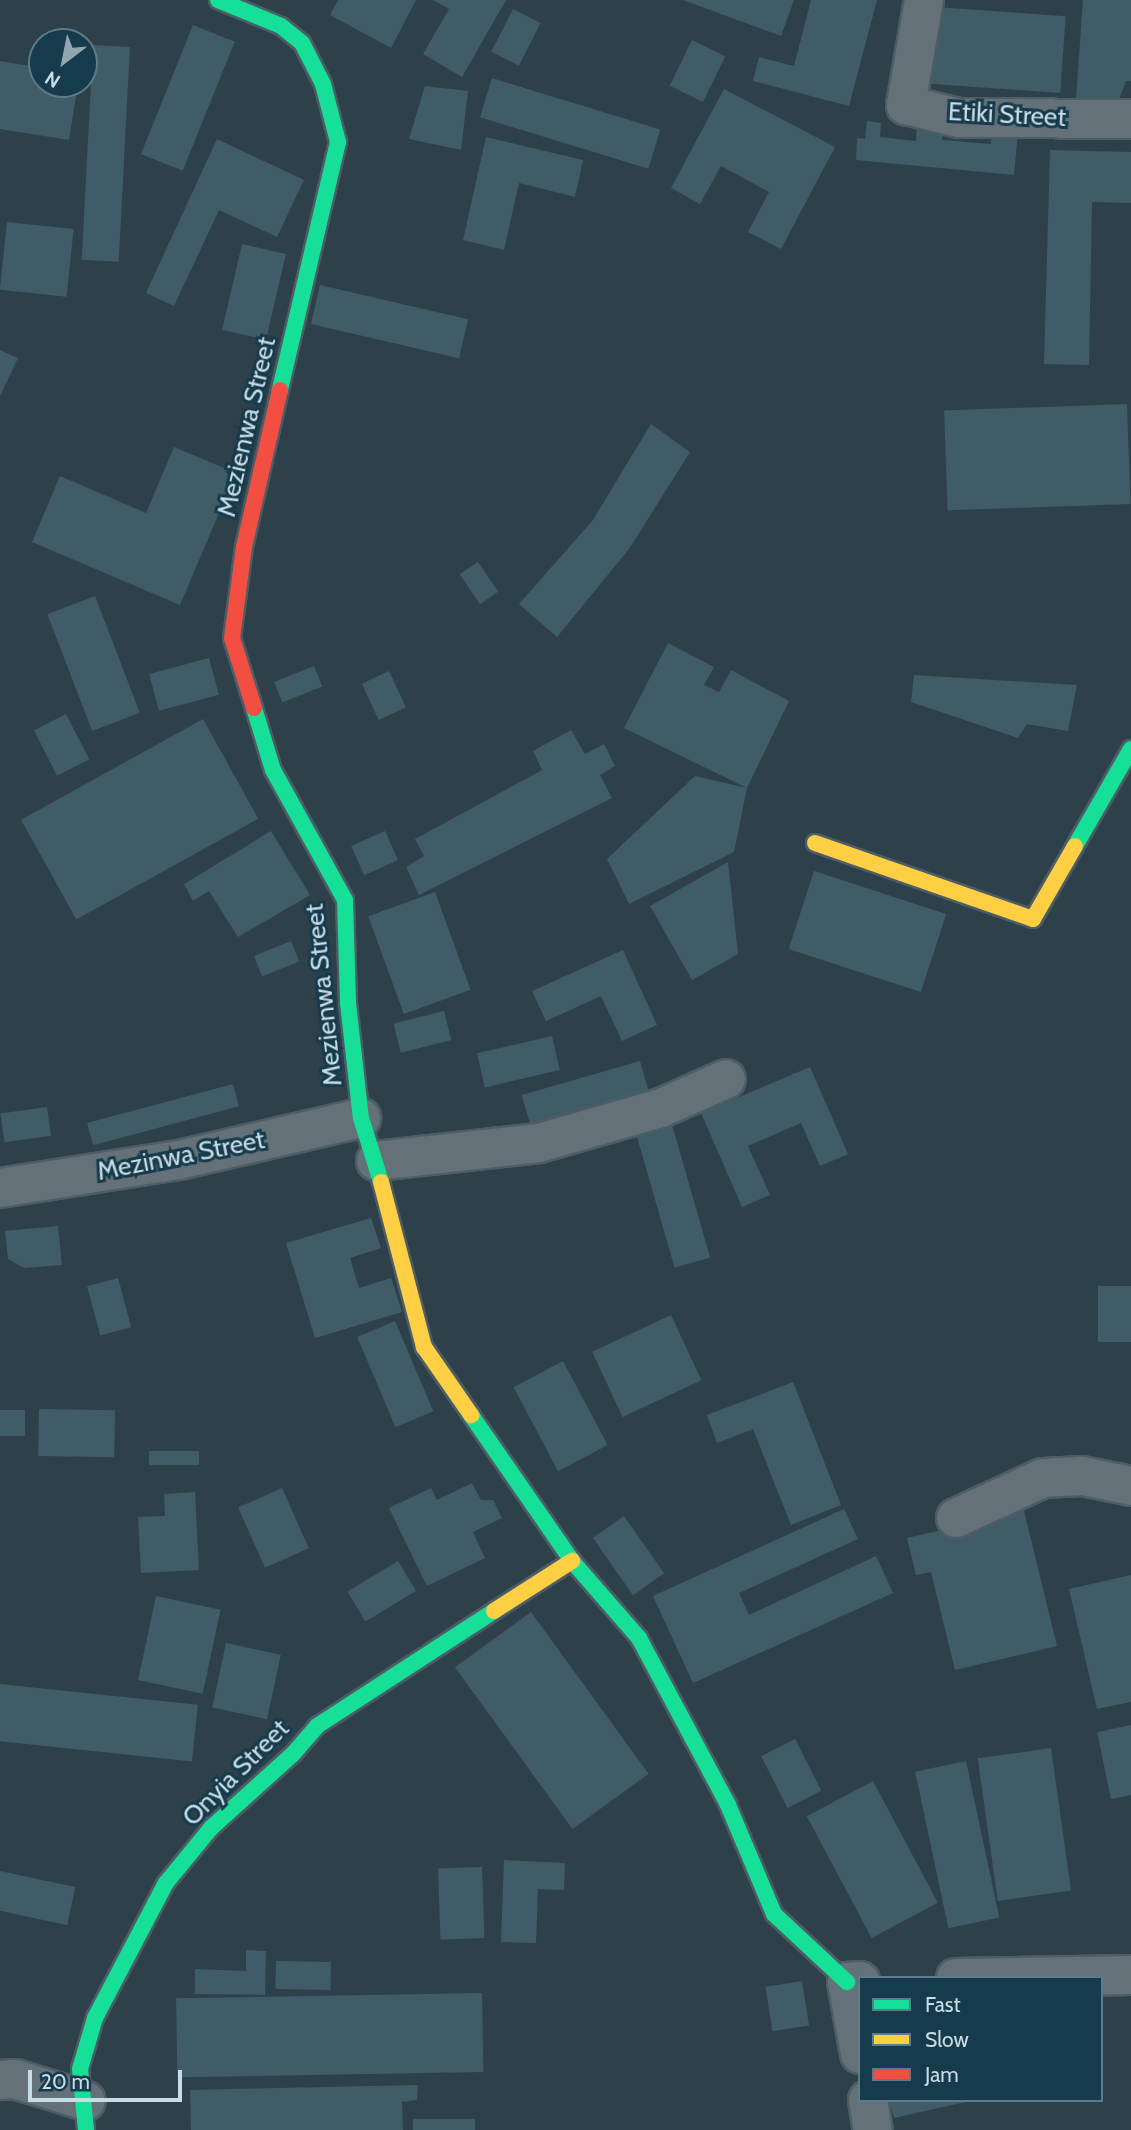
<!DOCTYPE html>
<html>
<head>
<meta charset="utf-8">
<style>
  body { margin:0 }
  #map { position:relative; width:1131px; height:2130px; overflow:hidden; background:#2e414a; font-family:Cabin,sans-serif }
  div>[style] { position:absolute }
  .building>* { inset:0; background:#405c67; transform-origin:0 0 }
  .roads { filter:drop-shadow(2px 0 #4c5d66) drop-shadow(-2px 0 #4c5d66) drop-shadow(0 2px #4c5d66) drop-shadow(0 -2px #4c5d66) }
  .street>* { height:38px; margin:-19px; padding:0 19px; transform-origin:19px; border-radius:19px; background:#647178 }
  .fast>* { height:16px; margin:-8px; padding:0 8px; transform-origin:8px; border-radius:8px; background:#16e098 }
  .slow>* { height:16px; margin:-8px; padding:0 8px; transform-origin:8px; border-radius:8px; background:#ffcf43 }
  .jam>* { height:16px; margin:-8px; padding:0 8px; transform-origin:8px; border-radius:8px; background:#f24e42 }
  span { translate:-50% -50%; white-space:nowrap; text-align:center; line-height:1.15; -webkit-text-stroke:6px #163b4c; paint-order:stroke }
  .street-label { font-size:26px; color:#c8dce7 }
  .legend { position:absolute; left:858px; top:1976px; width:245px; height:126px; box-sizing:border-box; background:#163b4c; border:2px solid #5d7b8a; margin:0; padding:9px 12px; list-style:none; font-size:21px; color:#c8dce7 }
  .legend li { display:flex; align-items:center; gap:14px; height:35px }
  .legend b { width:35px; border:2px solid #5d7b8a }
  .north { position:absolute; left:28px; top:28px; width:70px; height:70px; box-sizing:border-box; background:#163b4c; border:2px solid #5d7b8a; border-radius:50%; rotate:212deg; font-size:19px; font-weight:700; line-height:28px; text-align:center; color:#c8dce7 }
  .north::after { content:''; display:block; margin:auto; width:24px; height:32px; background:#92a6b0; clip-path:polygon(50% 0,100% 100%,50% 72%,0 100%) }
  .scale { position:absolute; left:28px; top:2070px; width:154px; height:32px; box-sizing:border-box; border:4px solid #c8dce7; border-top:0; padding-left:9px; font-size:21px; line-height:24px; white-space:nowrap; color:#c8dce7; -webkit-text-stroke:5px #163b4c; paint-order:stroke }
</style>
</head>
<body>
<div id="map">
  <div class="building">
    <i style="clip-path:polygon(338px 0,416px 0,391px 48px,330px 15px)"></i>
    <i style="clip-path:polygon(433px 0,506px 0,462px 77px,423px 54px,449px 9px)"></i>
    <i style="clip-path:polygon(683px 0,794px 0,781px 36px)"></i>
    <i style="clip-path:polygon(811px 0,877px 0,849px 106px,753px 81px,759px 57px,794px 66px)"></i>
    <i style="clip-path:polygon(1083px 0,1131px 0,1131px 81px,1126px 81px,1118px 102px,1076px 99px)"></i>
    <i style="left:935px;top:7px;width:131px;height:77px;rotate:4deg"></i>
    <i style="left:513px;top:9px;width:31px;height:48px;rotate:27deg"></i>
    <i style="left:193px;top:25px;width:45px;height:139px;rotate:22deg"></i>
    <i style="left:692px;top:40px;width:37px;height:51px;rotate:26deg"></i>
    <i style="left:93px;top:45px;width:37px;height:215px;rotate:3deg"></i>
    <i style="clip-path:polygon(0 61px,42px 68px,42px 84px,78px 84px,69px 140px,0 129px)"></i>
    <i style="left:492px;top:78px;width:176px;height:41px;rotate:17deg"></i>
    <i style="clip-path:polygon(425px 86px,468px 91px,461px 150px,409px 139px)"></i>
    <i style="clip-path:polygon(724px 89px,835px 147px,781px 249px,748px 232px,769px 192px,721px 166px,700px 204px,671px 188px)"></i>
    <i style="clip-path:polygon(867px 121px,881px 123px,880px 137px,916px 141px,917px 124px,943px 127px,942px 140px,991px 144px,992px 129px,1018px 132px,1014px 175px,856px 160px,857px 138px,865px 139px)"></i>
    <i style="clip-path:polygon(486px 137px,583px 160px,575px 197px,519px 183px,504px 250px,463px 240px)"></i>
    <i style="clip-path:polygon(217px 139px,304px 180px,277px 237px,219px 210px,174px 306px,146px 293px)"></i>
    <i style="clip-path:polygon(1050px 150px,1131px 152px,1131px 203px,1092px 202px,1089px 365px,1044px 364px)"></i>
    <i style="left:7px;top:222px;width:67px;height:68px;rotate:6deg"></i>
    <i style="left:242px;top:244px;width:45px;height:88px;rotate:13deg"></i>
    <i style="left:320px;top:285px;width:152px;height:40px;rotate:13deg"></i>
    <i style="clip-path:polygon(0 350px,18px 358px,0 396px)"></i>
    <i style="left:1127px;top:404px;width:100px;height:183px;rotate:88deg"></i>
    <i style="clip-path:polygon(651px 424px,690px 452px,629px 549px,557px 637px,519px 604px,593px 520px)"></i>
    <i style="clip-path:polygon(174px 447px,236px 473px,180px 605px,32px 542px,60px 476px,146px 513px)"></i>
    <i style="left:478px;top:562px;width:36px;height:22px;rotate:56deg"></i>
    <i style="left:95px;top:596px;width:125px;height:51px;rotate:69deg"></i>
    <i style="clip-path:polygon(668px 643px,714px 667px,704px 685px,719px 692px,731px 670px,789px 701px,747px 788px,734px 852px,629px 904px,607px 859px,695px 776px,747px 788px,624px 728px)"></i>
    <i style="left:209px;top:658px;width:38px;height:62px;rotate:75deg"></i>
    <i style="left:314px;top:666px;width:22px;height:43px;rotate:68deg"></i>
    <i style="left:389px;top:671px;width:40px;height:30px;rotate:65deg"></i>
    <i style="clip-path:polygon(914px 675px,1077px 685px,1068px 731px,1027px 724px,1018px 738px,911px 702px)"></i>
    <i style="left:66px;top:714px;width:51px;height:36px;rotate:63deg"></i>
    <i style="left:203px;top:719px;width:114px;height:208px;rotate:61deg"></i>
    <i style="clip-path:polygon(571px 730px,585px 754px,604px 744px,615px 766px,600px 775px,612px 798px,419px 895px,406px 867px,424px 856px,415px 839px,542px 770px,533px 751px)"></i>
    <i style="clip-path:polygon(271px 831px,310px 895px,238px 937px,209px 891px,193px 901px,184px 884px)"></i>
    <i style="left:385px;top:831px;width:32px;height:37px;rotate:66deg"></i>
    <i style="clip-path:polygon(728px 862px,738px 954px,692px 980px,650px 906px)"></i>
    <i style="left:814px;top:871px;width:139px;height:82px;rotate:18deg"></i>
    <i style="left:435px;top:892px;width:104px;height:71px;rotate:70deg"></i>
    <i style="left:291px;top:941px;width:22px;height:40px;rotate:68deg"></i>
    <i style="clip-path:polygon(623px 950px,657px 1025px,622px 1041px,601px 996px,546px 1021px,532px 991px)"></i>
    <i style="left:444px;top:1011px;width:30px;height:52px;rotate:76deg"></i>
    <i style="left:552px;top:1036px;width:35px;height:77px;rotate:77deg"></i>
    <i style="left:640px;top:1061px;width:32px;height:123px;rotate:74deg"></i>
    <i style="clip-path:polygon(810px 1067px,848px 1154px,820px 1166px,801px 1123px,748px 1146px,770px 1195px,742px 1207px,701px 1113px)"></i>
    <i style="left:233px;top:1084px;width:23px;height:151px;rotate:75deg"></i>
    <i style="left:47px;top:1107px;width:29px;height:47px;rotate:82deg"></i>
    <i style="left:671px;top:1121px;width:142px;height:37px;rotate:74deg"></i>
    <i style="clip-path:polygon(371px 1218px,381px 1248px,350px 1258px,359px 1288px,391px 1278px,402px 1312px,315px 1338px,286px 1243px)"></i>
    <i style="clip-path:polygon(58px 1226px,62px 1265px,24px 1268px,8px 1259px,5px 1231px)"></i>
    <i style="left:118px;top:1278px;width:51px;height:32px;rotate:75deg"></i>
    <i style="left:1098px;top:1286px;width:33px;height:56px"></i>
    <i style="left:671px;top:1315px;width:72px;height:87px;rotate:65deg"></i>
    <i style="left:395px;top:1321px;width:98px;height:41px;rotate:67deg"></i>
    <i style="left:563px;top:1361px;width:95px;height:56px;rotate:62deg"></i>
    <i style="clip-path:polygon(793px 1382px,841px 1505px,791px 1525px,753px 1429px,717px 1443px,707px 1415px)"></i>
    <i style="left:39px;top:1409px;width:76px;height:47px;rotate:1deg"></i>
    <i style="left:0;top:1410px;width:25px;height:26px"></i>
    <i style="left:199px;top:1451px;width:14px;height:50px;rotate:90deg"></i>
    <i style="clip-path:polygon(472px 1483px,481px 1500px,493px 1500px,502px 1518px,473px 1532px,485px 1558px,427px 1586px,389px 1508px,431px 1488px,437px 1500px)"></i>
    <i style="left:282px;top:1488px;width:66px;height:48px;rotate:66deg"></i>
    <i style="clip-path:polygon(195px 1492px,199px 1570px,141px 1573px,138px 1517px,165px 1516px,164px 1494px)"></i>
    <i style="clip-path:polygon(844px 1509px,858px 1539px,739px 1593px,749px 1615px,876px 1556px,893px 1593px,693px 1683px,653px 1596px)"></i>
    <i style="clip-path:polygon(1024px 1511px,1057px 1646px,955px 1670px,931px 1572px,916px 1575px,907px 1538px)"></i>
    <i style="left:624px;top:1516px;width:70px;height:38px;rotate:55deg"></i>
    <i style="left:398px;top:1561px;width:35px;height:59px;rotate:59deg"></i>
    <i style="clip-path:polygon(1131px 1575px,1131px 1702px,1097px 1709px,1069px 1589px)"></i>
    <i style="left:156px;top:1596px;width:66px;height:86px;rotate:12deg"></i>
    <i style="left:531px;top:1612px;width:200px;height:94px;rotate:54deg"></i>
    <i style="left:226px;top:1643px;width:56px;height:66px;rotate:12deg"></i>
    <i style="left:0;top:1684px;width:199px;height:57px;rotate:6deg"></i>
    <i style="clip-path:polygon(1131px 1725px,1131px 1795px,1111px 1799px,1097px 1732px)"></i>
    <i style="left:795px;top:1739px;width:58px;height:38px;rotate:63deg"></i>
    <i style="left:1051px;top:1748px;width:144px;height:74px;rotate:82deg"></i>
    <i style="left:966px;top:1761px;width:160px;height:52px;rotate:78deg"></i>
    <i style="left:873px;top:1781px;width:138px;height:75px;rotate:62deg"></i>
    <i style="clip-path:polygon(504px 1860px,565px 1863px,564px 1890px,538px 1889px,536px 1943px,501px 1942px)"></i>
    <i style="left:482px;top:1867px;width:71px;height:44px;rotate:88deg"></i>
    <i style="left:0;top:1871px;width:77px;height:39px;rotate:12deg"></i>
    <i style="clip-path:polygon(246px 1950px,266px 1951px,265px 1995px,195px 1994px,195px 1969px,246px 1971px)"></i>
    <i style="left:276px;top:1961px;width:55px;height:28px;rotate:1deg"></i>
    <i style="left:802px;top:1981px;width:45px;height:37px;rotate:81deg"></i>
    <i style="left:482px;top:1993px;width:79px;height:306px;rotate:89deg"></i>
    <i style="clip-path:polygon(418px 2085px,417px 2100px,402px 2102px,403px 2130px,191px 2130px,190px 2090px)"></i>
    <i style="clip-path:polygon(889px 2100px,970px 2100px,970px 2101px,894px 2118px)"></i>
    <i style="left:413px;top:2119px;width:62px;height:11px"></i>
  </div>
  <div class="roads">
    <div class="street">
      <i style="left:924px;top:0;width:107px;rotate:99.7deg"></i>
      <i style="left:906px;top:105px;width:55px;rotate:13.8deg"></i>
      <i style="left:959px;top:118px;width:172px;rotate:0.3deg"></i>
      <i style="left:376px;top:1161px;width:164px;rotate:-6.3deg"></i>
      <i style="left:539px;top:1143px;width:127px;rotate:-16deg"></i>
      <i style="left:661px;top:1108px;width:71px;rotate:-24deg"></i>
      <i style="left:0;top:1188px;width:181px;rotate:-8.9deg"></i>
      <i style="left:179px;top:1160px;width:187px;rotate:-13deg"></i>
      <i style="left:956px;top:1518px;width:96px;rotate:-24.7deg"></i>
      <i style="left:1043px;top:1478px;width:39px;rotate:-3deg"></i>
      <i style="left:1082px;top:1476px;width:50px;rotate:11.5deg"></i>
      <i style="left:956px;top:1978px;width:175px;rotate:-1deg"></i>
      <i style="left:860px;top:1981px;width:13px;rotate:176deg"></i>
      <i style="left:847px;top:1982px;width:73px;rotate:79.8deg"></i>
      <i style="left:0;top:2080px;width:15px;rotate:-4deg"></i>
      <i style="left:15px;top:2079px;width:74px;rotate:17.2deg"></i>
      <i style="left:868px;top:2100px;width:30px;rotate:81deg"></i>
    </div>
    <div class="fast">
      <i style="left:218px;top:0;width:68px;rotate:22.4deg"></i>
      <i style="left:281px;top:26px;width:27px;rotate:39deg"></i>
      <i style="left:302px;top:43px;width:46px;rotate:62.9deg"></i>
      <i style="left:323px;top:84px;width:60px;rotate:75.5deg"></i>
      <i style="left:338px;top:142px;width:255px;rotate:103.2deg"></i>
      <i style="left:254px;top:708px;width:65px;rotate:73deg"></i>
      <i style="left:273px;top:770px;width:149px;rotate:61deg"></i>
      <i style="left:345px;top:900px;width:103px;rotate:88.3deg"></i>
      <i style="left:348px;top:1003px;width:116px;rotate:83.6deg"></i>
      <i style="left:361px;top:1118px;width:67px;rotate:72.6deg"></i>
      <i style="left:1075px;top:846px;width:112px;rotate:-60deg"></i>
      <i style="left:471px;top:1415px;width:178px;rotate:55.3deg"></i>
      <i style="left:572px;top:1561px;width:102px;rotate:49deg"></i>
      <i style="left:639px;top:1638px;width:189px;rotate:61.9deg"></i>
      <i style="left:728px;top:1805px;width:118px;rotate:67.1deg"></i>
      <i style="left:774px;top:1914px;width:100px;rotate:43deg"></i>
      <i style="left:86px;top:2130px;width:61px;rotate:-95.6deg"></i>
      <i style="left:80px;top:2069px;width:53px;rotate:-73.6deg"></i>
      <i style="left:95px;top:2018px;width:153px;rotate:-62.3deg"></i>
      <i style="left:166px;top:1883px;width:71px;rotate:-50.7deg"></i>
      <i style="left:211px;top:1828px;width:110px;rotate:-42.1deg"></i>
      <i style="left:293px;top:1754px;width:37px;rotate:-49deg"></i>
      <i style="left:317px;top:1726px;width:211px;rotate:-33deg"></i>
    </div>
    <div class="slow">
      <i style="left:815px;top:843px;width:231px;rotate:19.2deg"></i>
      <i style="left:1033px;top:919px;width:84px;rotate:-60.1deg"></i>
      <i style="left:381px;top:1182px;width:171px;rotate:75.4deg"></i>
      <i style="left:424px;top:1347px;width:83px;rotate:55.3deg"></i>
      <i style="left:494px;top:1611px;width:93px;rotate:-32.7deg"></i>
    </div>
    <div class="jam">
      <i style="left:254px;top:708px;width:73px;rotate:-107.4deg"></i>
      <i style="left:232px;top:638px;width:92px;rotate:-82.5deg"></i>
      <i style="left:244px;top:547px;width:161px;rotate:-77.1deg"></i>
    </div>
  </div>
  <div class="street-label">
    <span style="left:1007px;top:115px;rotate:3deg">Etiki Street</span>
    <span style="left:247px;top:427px;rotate:-77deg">Mezienwa Street</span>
    <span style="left:324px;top:995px;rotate:-96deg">Mezienwa Street</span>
    <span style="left:181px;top:1156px;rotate:-11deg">Mezinwa Street</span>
    <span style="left:236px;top:1773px;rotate:-45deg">Onyia Street</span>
  </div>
  <ul class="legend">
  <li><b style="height:9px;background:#16e098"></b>Fast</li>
  <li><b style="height:9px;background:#ffcf43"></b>Slow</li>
  <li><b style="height:9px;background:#f24e42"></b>Jam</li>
  </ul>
  <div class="north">N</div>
  <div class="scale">20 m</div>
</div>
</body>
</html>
